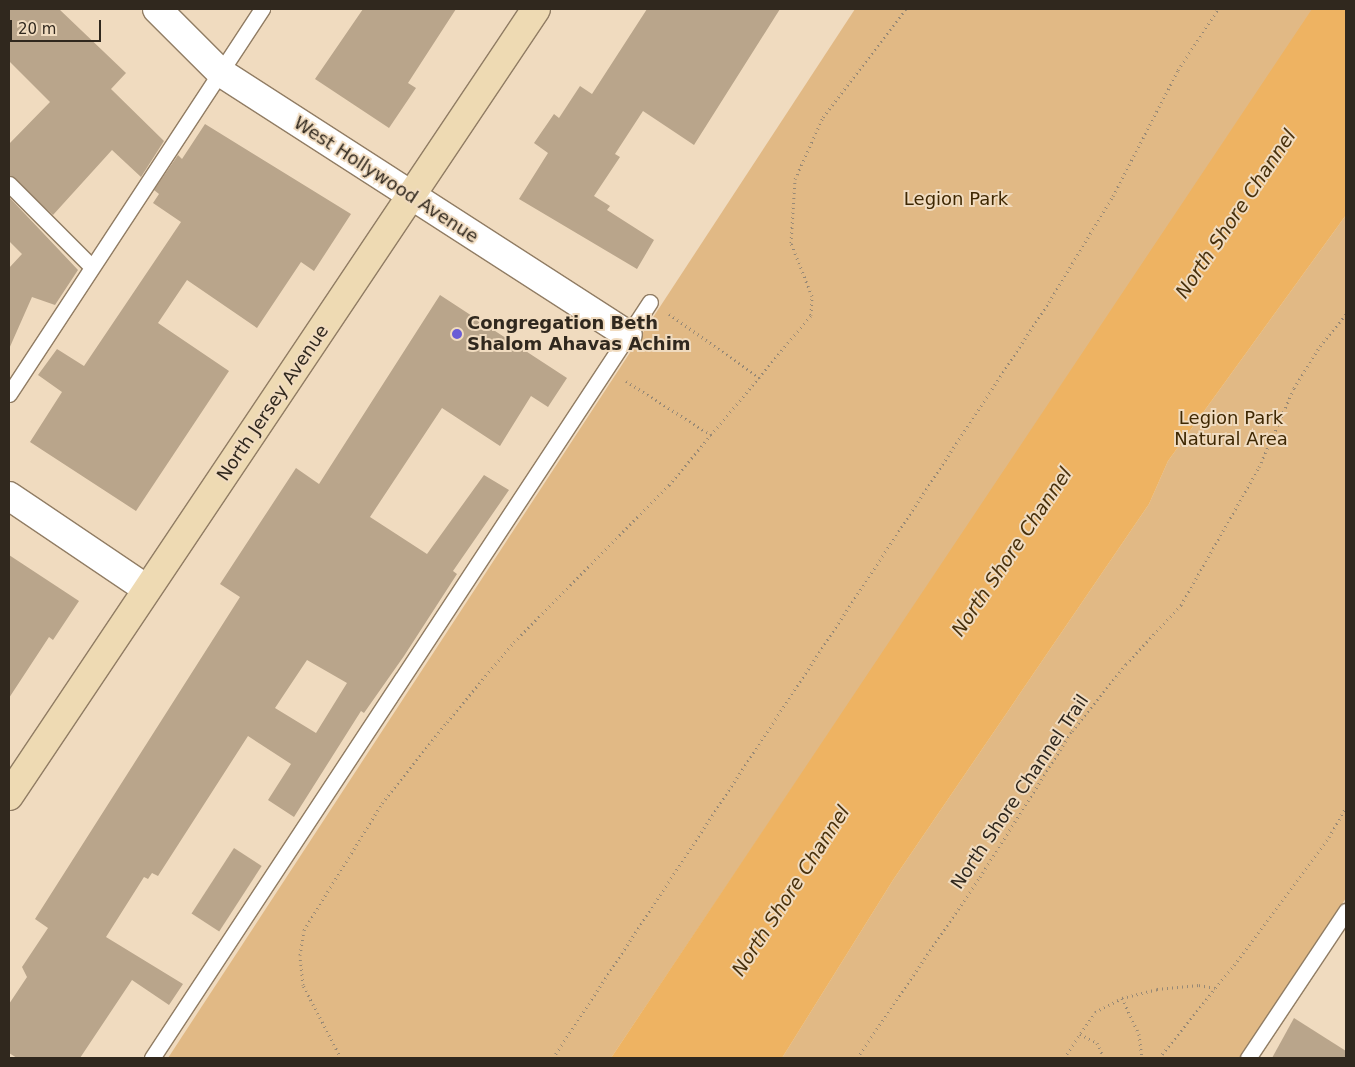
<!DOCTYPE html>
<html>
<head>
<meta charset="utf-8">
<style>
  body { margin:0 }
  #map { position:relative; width:1355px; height:1067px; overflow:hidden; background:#f0dbbf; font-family:"DejaVu Sans",sans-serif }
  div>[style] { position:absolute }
  .green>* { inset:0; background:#e1b985 }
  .water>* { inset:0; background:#eeb362 }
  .building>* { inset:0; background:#b9a58b; transform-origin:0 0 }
  .path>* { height:3px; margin-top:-1.5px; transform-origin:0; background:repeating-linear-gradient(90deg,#988975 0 1px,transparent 0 5px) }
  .roads { filter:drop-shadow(1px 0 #917d64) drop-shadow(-1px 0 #917d64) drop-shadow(0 1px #917d64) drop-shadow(0 -1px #917d64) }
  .service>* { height:15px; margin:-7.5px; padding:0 7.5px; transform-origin:7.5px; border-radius:7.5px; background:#fff }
  .minor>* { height:28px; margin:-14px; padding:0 14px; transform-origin:14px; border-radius:14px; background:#fff }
  .secondary>* { height:28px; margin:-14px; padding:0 14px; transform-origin:14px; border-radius:14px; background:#eedab3 }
  .dots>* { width:14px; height:14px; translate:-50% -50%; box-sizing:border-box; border:2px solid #f0dbbf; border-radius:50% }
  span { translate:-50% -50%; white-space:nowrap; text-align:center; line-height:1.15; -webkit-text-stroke:4px #f0dbbf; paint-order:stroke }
  .street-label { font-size:18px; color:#30281e }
  .park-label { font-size:18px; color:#3f2803 }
  .poi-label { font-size:18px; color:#30281e; font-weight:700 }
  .left { translate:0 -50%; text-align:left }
  .water-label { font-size:19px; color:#47300c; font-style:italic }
  .frame { position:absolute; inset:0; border:10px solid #30281e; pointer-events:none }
  .scale { position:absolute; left:10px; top:20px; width:91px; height:22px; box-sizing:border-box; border:2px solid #30281e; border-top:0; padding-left:6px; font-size:15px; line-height:18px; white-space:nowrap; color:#30281e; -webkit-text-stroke:4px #f0dbbf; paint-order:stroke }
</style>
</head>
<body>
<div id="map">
  <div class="green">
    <i style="clip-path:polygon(855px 9px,1315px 9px,611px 1058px,168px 1058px)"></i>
    <i style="clip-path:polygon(1346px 215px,1346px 898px,1241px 1058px,782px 1058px,893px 880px,1149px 504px,1168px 461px)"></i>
  </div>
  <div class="water">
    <i style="clip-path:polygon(1312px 9px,1346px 9px,1346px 215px,1168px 461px,1149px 504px,893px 880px,782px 1058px,611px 1058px)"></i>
  </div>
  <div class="building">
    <i style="clip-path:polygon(9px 9px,59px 9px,126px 73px,111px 89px,164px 141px,141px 177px,112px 150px,53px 215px,9px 175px,9px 144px,50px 102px,9px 61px)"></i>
    <i style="clip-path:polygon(363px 9px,456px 9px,408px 83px,416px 88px,389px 128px,315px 79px)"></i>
    <i style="clip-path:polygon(647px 9px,780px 9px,694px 145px,643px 111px,615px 154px,620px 157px,594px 196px,610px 206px,607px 210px,654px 240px,637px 269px,519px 199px,548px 153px,534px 143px,554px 114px,559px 118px,580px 86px,592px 94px)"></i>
    <i style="clip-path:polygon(205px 124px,351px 214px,314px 271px,301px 262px,257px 328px,187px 280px,158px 323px,229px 371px,136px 511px,30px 442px,62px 392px,38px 375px,57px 349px,84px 366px,181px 222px,153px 203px,159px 194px,154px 190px,178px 155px,182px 159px)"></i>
    <i style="clip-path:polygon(9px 197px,78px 270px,55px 305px,32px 297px,9px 349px,9px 268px,22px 254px,9px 241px)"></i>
    <i style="clip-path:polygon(evenodd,440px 295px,567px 378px,548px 407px,531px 396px,500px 446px,442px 408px,370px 517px,427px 554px,484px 475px,509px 490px,453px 571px,457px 574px,404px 656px,364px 713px,361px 711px,294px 817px,268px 800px,291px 764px,248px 736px,158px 876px,152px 873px,148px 879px,144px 877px,106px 937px,183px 984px,169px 1005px,132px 980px,80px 1058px,17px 1058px,9px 1053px,9px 1004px,27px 977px,22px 967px,48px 928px,35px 919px,240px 597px,220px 584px,296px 468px,319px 484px,440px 295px,307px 660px,347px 683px,316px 733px,275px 708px,307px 660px)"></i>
    <i style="clip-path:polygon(9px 555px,79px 601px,53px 640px,49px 637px,9px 698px)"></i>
    <i style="left:234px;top:848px;width:33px;height:78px;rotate:33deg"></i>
    <i style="clip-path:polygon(1294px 1018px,1346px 1051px,1346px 1058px,1272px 1058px)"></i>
  </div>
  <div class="path">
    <i style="left:669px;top:314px;width:111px;rotate:35.1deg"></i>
    <i style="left:626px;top:381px;width:101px;rotate:32.4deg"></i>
    <i style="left:1122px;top:998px;width:40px;rotate:65deg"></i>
    <i style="left:1139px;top:1034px;width:24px;rotate:83deg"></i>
    <i style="left:1080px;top:1034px;width:19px;rotate:28deg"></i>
    <i style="left:1097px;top:1043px;width:17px;rotate:65deg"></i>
    <i style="left:341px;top:1058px;width:82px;rotate:-117.5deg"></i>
    <i style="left:303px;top:985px;width:30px;rotate:-96deg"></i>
    <i style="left:300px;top:955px;width:25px;rotate:-81deg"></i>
    <i style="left:304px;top:930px;width:149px;rotate:-58.4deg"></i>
    <i style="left:382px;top:803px;width:104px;rotate:-51.3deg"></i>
    <i style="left:447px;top:722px;width:104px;rotate:-50.1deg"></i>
    <i style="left:514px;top:642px;width:221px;rotate:-45.4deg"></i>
    <i style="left:669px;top:485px;width:222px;rotate:-50.1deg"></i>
    <i style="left:811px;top:315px;width:19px;rotate:-87deg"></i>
    <i style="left:812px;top:296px;width:57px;rotate:-111.6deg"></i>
    <i style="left:791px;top:243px;width:64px;rotate:-86.4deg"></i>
    <i style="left:795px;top:179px;width:68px;rotate:-65.7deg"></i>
    <i style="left:823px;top:117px;width:136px;rotate:-52.5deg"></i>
    <i style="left:553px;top:1058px;width:904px;rotate:-56.73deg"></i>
    <i style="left:1049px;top:302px;width:124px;rotate:-58.9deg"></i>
    <i style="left:1113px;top:196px;width:142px;rotate:-62.7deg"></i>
    <i style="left:1178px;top:70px;width:73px;rotate:-56.7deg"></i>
    <i style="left:857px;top:1058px;width:219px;rotate:-55.8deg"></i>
    <i style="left:980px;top:877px;width:173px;rotate:-57.8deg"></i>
    <i style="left:1072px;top:731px;width:86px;rotate:-51.1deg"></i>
    <i style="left:1126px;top:664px;width:81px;rotate:-47deg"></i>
    <i style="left:1181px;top:605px;width:159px;rotate:-60.5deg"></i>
    <i style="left:1259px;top:467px;width:86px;rotate:-66.1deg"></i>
    <i style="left:1294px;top:388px;width:49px;rotate:-58.2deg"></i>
    <i style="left:1320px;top:346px;width:41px;rotate:-50.9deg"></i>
    <i style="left:1064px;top:1058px;width:55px;rotate:-56deg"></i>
    <i style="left:1095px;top:1012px;width:30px;rotate:-27deg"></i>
    <i style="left:1122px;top:998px;width:36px;rotate:-14deg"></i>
    <i style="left:1157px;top:989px;width:42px;rotate:-5.4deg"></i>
    <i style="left:1199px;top:985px;width:16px;rotate:11deg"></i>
    <i style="left:1159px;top:1058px;width:119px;rotate:-51.1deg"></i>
    <i style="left:1234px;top:965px;width:159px;rotate:-53.4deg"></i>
    <i style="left:1329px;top:837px;width:34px;rotate:-60deg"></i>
  </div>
  <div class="roads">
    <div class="service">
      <i style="left:9px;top:184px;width:117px;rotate:45deg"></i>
      <i style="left:9px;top:394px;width:461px;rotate:-56.7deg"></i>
      <i style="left:152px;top:1058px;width:905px;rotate:-56.63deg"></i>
      <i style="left:1248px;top:1058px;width:177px;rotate:-56.3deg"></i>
    </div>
    <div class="minor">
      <i style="left:157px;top:9px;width:89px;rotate:45deg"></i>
      <i style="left:220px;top:72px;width:485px;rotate:32.8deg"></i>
      <i style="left:9px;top:496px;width:166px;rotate:34deg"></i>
    </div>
    <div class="secondary">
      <i style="left:9px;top:796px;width:947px;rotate:-56.19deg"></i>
    </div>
  </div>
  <div class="dots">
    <i style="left:457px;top:334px;background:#6a5dd6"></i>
  </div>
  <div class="street-label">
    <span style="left:386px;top:180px;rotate:33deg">West Hollywood Avenue</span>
    <span style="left:273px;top:403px;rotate:-56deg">North Jersey Avenue</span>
    <span style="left:1020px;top:792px;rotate:-56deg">North Shore Channel Trail</span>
  </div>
  <div class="park-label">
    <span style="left:956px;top:199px">Legion Park</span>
    <span style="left:1231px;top:429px">Legion Park<br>Natural Area</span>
  </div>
  <div class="poi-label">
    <span class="left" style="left:467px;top:334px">Congregation Beth<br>Shalom Ahavas Achim</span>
  </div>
  <div class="water-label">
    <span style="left:1236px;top:214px;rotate:-56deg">North Shore Channel</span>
    <span style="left:1012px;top:552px;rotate:-56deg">North Shore Channel</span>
    <span style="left:791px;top:891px;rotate:-57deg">North Shore Channel</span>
  </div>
  <div class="frame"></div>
  <div class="scale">20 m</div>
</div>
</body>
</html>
